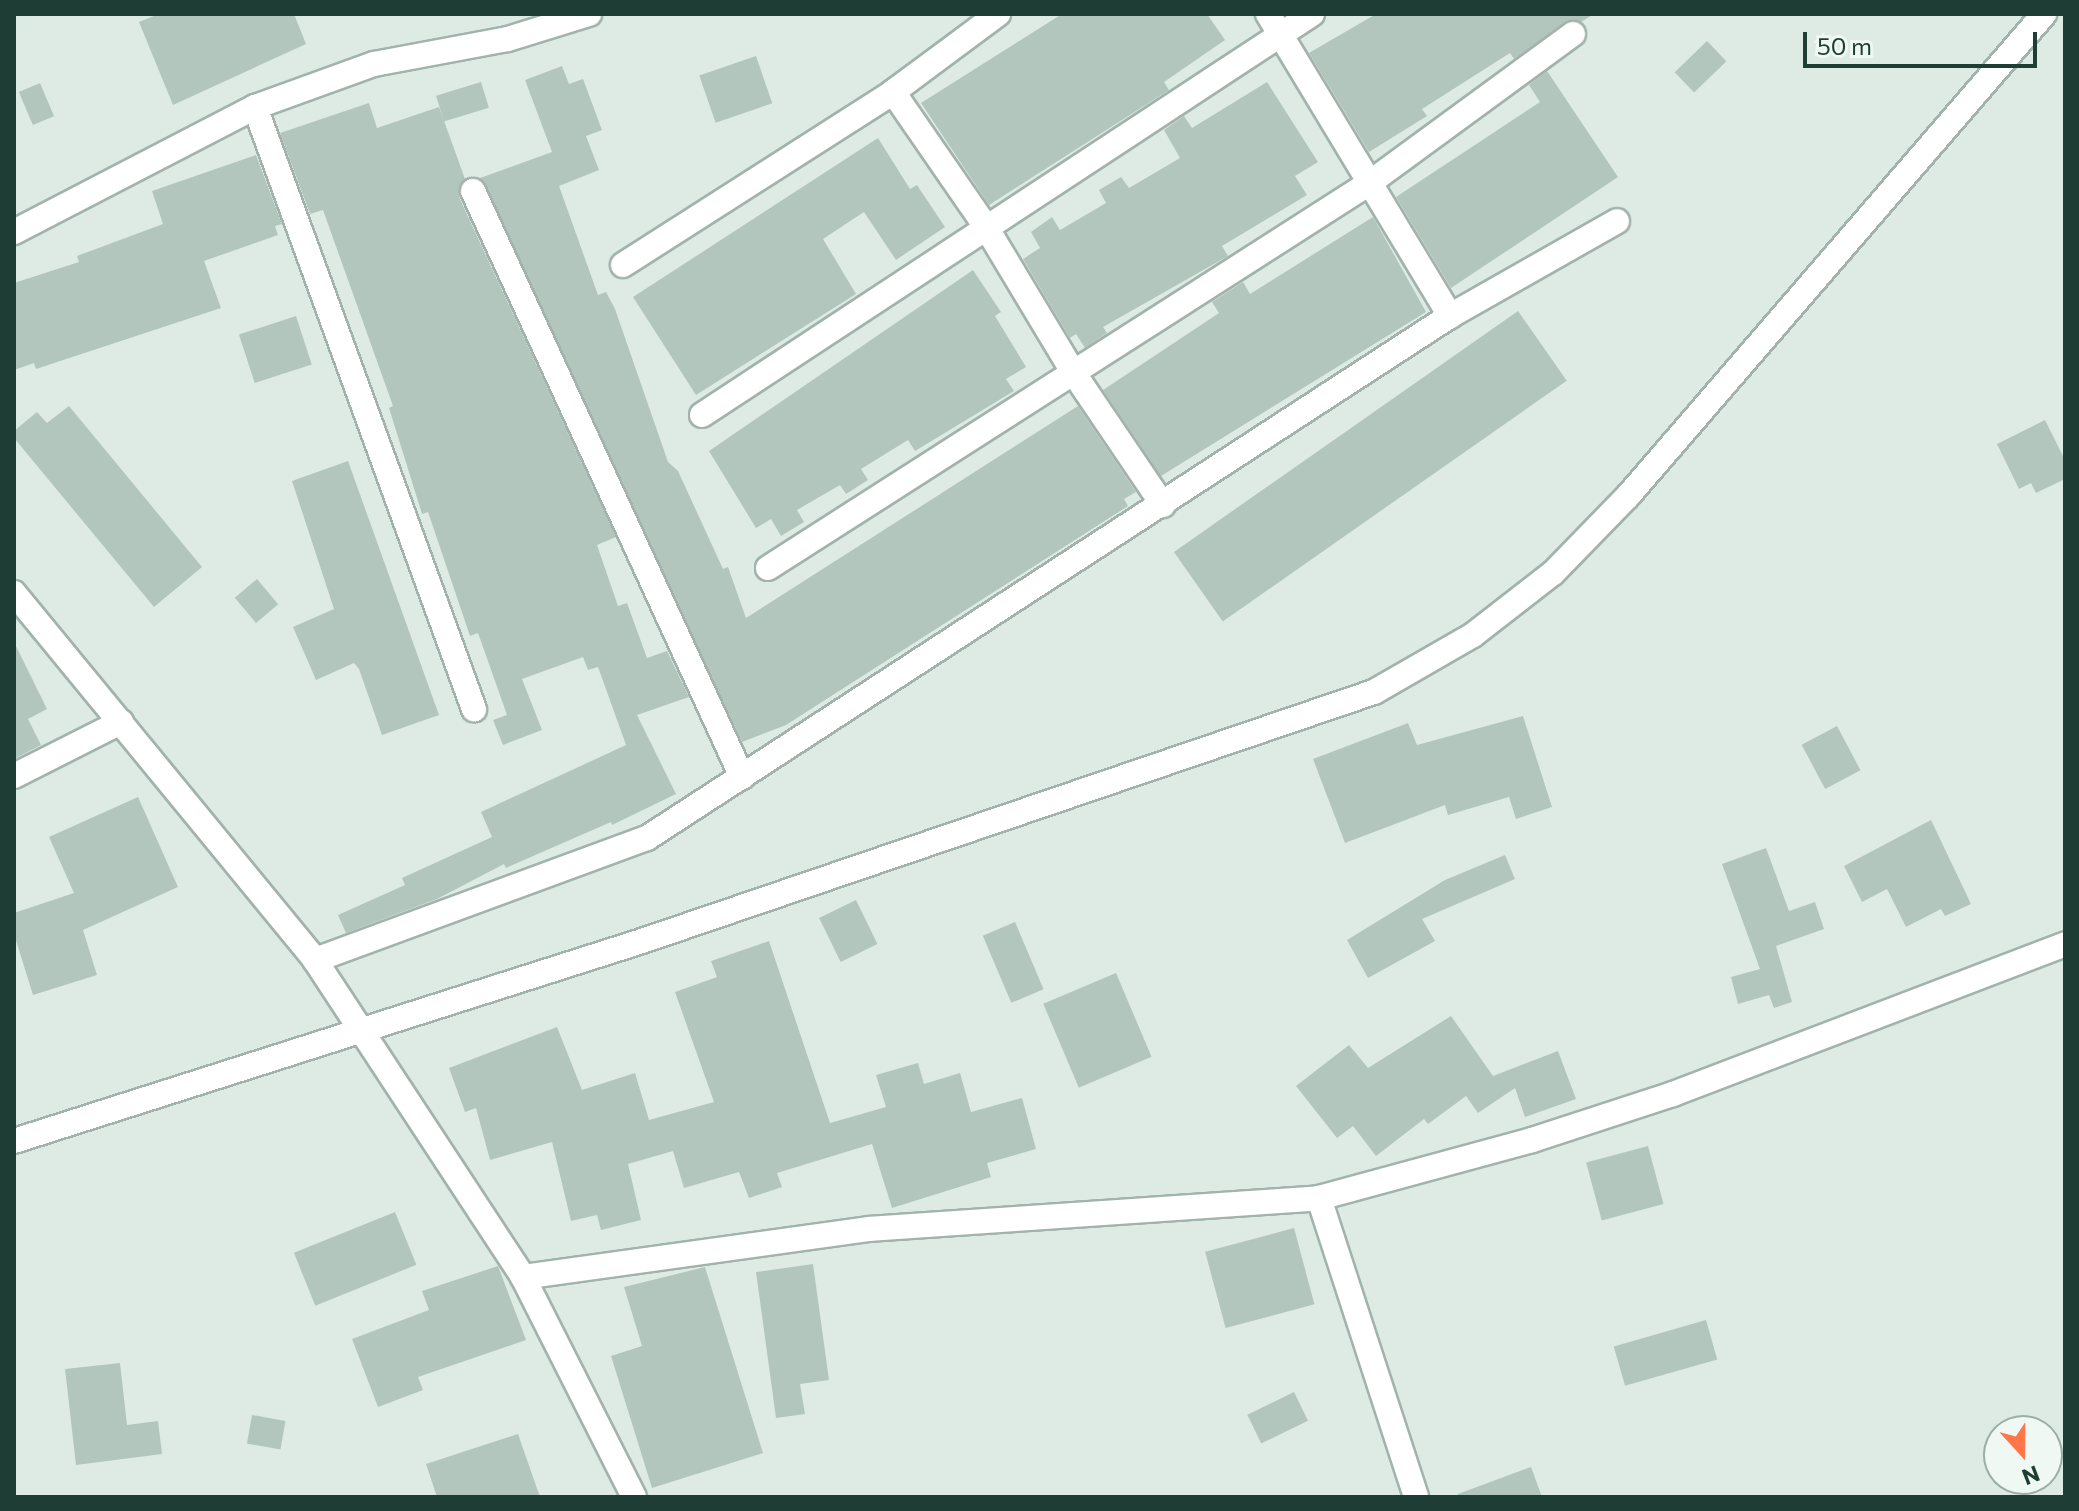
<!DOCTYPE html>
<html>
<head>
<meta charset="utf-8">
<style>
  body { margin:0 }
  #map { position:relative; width:2079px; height:1511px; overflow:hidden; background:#deebe5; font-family:Commissioner,sans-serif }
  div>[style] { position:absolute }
  .building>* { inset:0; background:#b3c6be; transform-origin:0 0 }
  .roads { filter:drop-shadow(2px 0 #a1b3ac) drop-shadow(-2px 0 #a1b3ac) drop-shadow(0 2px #a1b3ac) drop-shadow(0 -2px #a1b3ac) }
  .minor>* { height:24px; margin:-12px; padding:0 12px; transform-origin:12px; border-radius:12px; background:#fff }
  span { translate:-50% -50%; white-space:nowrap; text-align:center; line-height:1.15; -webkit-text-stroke:6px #eff8f3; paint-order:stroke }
  .frame { position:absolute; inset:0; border:16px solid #1e3d34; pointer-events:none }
  .north { position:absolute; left:1983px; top:1415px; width:80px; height:80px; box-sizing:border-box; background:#eff8f3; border:2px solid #9bada7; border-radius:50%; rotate:159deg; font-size:22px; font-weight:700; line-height:32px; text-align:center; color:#1e3d34 }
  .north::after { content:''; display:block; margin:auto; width:28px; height:36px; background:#ff7648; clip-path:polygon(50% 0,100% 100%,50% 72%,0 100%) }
  .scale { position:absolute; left:1803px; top:32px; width:234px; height:36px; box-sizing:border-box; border:4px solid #1e3d34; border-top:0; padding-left:10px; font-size:24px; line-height:28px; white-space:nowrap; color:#1e3d34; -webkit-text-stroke:6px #eff8f3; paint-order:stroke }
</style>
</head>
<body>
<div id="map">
  <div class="building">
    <i style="clip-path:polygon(159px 14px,294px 14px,306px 44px,173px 105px,139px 22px)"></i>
    <i style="clip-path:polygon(1062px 14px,1207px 14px,1225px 40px,1164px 82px,1169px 90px,989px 205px,921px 103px)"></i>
    <i style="clip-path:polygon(1376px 14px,1594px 14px,1581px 22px,1565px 22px,1514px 59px,1510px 53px,1422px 109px,1427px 116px,1369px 152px,1309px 53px)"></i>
    <i style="left:1707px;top:41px;width:28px;height:45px;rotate:46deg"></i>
    <i style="left:756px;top:56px;width:50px;height:60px;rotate:71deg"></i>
    <i style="clip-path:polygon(562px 66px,569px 84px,583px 79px,602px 130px,586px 136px,599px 170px,559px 186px,598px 295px,606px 292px,615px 309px,668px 462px,678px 471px,723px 569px,728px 567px,746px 618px,1078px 406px,1136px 492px,1124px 499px,1128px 506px,786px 725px,742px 742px,480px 178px,552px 152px,525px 80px)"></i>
    <i style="clip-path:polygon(1547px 71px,1618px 177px,1451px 288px,1396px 197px,1540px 102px,1529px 85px)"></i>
    <i style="left:481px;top:82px;width:27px;height:47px;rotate:73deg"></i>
    <i style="clip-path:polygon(1267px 82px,1318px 162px,1295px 176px,1307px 195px,1222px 246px,1228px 256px,1103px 327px,1107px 333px,1085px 348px,1076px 334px,1070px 338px,1023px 259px,1040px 248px,1031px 232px,1052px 217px,1060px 230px,1106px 203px,1099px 190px,1121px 177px,1129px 188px,1180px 158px,1164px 130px,1184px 116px,1192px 128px)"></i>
    <i style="left:40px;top:83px;width:36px;height:23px;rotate:67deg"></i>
    <i style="clip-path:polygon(369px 103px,377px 128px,439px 107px,465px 179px,459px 197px,616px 537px,597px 545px,618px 606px,627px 603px,647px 658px,667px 651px,689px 697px,637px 715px,676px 794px,612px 825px,611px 822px,506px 868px,504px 864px,437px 899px,346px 933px,338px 915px,405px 885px,402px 878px,492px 837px,481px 812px,626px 745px,598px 667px,588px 670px,583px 657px,522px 679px,542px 730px,503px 745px,493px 720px,507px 715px,478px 633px,470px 636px,428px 512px,422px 514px,389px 408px,393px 406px,323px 210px,310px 214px,280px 133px)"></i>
    <i style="clip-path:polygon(878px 138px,910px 189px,917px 185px,945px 227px,896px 260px,864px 212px,823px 239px,856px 294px,696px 395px,633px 297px)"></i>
    <i style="clip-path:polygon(256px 155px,282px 224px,275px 226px,278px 235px,204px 261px,221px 308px,36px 369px,34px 363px,14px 370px,14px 283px,79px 262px,77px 256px,163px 224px,152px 191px)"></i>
    <i style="clip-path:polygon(1373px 217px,1426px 312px,1161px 476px,1103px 390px,1219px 313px,1212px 302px,1243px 282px,1250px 294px)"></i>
    <i style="clip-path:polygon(973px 270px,1001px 312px,995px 316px,1026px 367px,1006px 379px,1014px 391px,915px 451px,908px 440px,861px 469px,868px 480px,846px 494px,840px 485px,797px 510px,804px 522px,781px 536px,771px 519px,756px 528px,709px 451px)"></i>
    <i style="left:1518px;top:311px;width:85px;height:420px;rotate:55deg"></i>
    <i style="left:296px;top:316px;width:51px;height:60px;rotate:72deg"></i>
    <i style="clip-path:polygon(69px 406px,202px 567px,154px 607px,14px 438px,14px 431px,37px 412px,47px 423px)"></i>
    <i style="clip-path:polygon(2045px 420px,2065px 460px,2065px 479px,2036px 493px,2031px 483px,2019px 489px,1997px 444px)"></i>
    <i style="clip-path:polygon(348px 461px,439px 715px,382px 735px,359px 669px,354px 663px,316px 680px,293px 627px,334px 609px,292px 481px)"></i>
    <i style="left:257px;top:579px;width:33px;height:29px;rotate:50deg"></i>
    <i style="clip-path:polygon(14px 642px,47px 709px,28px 719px,41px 745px,14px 759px)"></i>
    <i style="clip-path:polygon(1523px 716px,1552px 807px,1516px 819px,1509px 797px,1448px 815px,1445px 805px,1345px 843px,1313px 759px,1408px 723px,1417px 745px)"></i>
    <i style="left:1837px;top:726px;width:50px;height:40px;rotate:62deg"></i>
    <i style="clip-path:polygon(138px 797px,178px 887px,83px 930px,97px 975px,33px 995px,14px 934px,14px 913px,74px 893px,49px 837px)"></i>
    <i style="clip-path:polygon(1931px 820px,1971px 904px,1945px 916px,1941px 909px,1906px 927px,1887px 889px,1862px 902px,1844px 866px)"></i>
    <i style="clip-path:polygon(1766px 848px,1789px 911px,1815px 902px,1824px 929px,1776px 946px,1792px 1002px,1774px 1008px,1769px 995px,1738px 1004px,1731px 977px,1760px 969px,1722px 864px)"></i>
    <i style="clip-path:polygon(1505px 855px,1515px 879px,1422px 919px,1435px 941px,1368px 978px,1347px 940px,1445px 880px)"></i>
    <i style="left:856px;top:900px;width:49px;height:41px;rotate:64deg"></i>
    <i style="left:1015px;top:922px;width:73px;height:35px;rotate:67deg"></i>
    <i style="clip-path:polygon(769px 941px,830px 1123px,886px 1107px,876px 1075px,918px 1063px,924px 1084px,960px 1073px,971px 1112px,1022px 1098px,1036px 1149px,987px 1163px,991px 1177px,892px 1208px,872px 1144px,777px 1173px,782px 1187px,749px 1198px,739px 1172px,684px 1188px,673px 1151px,628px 1164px,641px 1220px,601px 1230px,597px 1215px,571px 1221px,552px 1142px,490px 1160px,476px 1108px,465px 1112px,449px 1068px,557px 1027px,582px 1090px,635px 1073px,649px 1120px,714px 1102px,675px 992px,717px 977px,711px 961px)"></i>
    <i style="left:1116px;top:973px;width:91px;height:79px;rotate:67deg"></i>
    <i style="clip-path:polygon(1451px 1016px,1493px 1076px,1558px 1051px,1576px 1099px,1525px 1117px,1515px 1088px,1478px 1113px,1466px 1096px,1428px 1124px,1424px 1119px,1376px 1156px,1353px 1126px,1337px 1138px,1296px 1086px,1349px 1045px,1368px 1068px)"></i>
    <i style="left:1648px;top:1146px;width:60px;height:64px;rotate:75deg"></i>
    <i style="left:395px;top:1212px;width:57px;height:109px;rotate:68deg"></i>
    <i style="left:1294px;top:1228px;width:79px;height:92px;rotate:75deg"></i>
    <i style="clip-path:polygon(813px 1264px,829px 1380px,800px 1384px,805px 1414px,776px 1418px,756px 1272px)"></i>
    <i style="clip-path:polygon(498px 1266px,526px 1340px,418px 1377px,423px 1390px,378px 1407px,352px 1339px,429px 1310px,422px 1291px)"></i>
    <i style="clip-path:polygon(705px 1267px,763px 1453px,652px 1488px,611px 1356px,642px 1346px,624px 1287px)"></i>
    <i style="left:1706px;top:1320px;width:41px;height:96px;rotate:74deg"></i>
    <i style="clip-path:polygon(120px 1363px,127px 1425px,158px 1421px,162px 1454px,76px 1465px,65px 1369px)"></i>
    <i style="left:1294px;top:1392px;width:32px;height:52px;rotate:64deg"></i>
    <i style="left:252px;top:1415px;width:34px;height:29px;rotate:10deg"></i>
    <i style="clip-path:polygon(518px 1434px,540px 1497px,437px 1497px,426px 1464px)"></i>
    <i style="clip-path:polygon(1531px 1467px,1542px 1497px,1458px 1497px,1458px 1494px)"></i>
  </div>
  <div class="roads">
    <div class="minor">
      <i style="left:1268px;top:14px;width:353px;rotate:58.9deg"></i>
      <i style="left:893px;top:92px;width:164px;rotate:55.4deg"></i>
      <i style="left:986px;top:227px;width:173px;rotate:59deg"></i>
      <i style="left:1075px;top:375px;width:157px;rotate:55.9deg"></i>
      <i style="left:255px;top:107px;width:641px;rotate:70.01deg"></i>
      <i style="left:473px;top:191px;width:645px;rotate:65.34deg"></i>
      <i style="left:14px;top:232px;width:271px;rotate:-27.4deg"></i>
      <i style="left:255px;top:107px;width:127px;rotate:-19.9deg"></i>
      <i style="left:374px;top:64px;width:136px;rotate:-10.6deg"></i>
      <i style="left:508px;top:39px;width:85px;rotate:-17.2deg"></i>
      <i style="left:623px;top:265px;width:321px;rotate:-32.6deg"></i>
      <i style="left:893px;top:92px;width:131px;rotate:-36.6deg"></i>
      <i style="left:702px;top:415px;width:730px;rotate:-33.32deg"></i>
      <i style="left:768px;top:568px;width:712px;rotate:-32.62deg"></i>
      <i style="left:1368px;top:184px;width:254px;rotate:-36.2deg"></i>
      <i style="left:14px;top:593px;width:475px;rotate:50.6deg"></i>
      <i style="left:315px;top:960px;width:379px;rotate:56.7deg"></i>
      <i style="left:523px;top:1277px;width:246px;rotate:63.2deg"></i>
      <i style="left:14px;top:776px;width:120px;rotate:-26.8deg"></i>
      <i style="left:315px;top:960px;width:354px;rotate:-20.2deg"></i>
      <i style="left:647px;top:838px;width:958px;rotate:-33.03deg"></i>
      <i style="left:1450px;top:316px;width:192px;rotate:-29.6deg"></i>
      <i style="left:14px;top:1141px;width:656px;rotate:-17.66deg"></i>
      <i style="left:639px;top:942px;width:776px;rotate:-18.79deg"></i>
      <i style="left:1374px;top:692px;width:114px;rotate:-29.9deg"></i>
      <i style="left:1473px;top:635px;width:101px;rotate:-37.8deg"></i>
      <i style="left:1553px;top:573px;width:107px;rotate:-45.8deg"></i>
      <i style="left:1628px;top:496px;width:637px;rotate:-49.2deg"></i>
      <i style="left:1319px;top:1198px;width:314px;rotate:72deg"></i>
      <i style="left:523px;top:1277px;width:349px;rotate:-7.9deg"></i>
      <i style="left:869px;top:1229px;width:451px;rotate:-3.9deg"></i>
      <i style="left:1319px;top:1198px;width:221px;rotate:-15.2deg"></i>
      <i style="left:1532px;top:1140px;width:148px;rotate:-18.1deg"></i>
      <i style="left:1673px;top:1094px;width:420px;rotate:-20.9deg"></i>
    </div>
  </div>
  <div class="frame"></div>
  <div class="north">N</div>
  <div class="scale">50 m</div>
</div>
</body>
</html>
